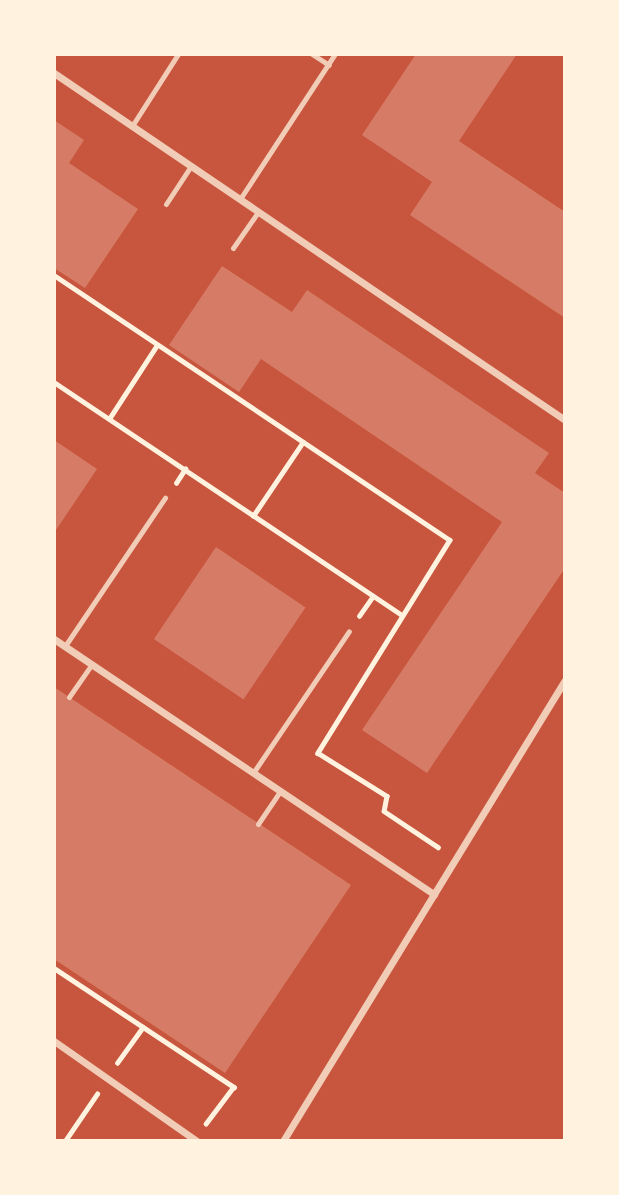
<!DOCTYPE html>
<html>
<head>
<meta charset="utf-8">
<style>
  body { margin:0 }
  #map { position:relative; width:619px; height:1195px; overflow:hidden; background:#c8553d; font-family:Roboto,sans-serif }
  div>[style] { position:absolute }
  .building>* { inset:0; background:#d67c66; transform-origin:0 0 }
  .path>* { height:4.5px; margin:-2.25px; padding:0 2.25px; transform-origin:2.25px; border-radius:2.25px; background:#fff3e0 }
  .service>* { height:5px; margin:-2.5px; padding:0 2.5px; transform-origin:2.5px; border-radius:2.5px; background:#f1ccb7 }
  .minor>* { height:7px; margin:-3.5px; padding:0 3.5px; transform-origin:3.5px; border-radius:3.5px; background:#f1ccb7 }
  span { translate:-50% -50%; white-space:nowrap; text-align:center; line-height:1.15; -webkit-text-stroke:6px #fff3e0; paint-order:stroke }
  .frame { position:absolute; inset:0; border:56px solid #fff3e0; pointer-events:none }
</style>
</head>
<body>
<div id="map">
  <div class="building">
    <i style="clip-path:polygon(416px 54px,517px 54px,459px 141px,565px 212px,565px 318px,410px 215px,432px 182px,362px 135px)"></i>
    <i style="clip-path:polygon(54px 120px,84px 140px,69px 163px,138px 209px,85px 288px,54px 268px)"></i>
    <i style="clip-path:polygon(222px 266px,292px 312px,307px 290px,549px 453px,535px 473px,565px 493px,565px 568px,427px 773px,362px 730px,502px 522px,261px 359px,239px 392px,169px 345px)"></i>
    <i style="clip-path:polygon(54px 440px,97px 469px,54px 533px)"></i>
    <i style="left:216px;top:547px;width:108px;height:111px;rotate:34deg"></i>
    <i style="clip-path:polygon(54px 687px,351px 885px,225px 1073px,54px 959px)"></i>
  </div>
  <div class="path">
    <i style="left:54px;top:275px;width:476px;rotate:33.8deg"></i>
    <i style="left:450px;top:540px;width:251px;rotate:121.8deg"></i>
    <i style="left:318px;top:753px;width:81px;rotate:31.9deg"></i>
    <i style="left:387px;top:796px;width:15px;rotate:101deg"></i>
    <i style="left:384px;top:811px;width:65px;rotate:33.7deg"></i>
    <i style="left:54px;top:382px;width:417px;rotate:33.8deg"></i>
    <i style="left:109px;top:419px;width:88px;rotate:-57deg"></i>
    <i style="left:176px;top:483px;width:17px;rotate:-57deg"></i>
    <i style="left:253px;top:516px;width:89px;rotate:-56deg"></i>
    <i style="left:359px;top:616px;width:24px;rotate:-55deg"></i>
    <i style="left:54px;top:968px;width:216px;rotate:33.5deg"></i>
    <i style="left:234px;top:1087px;width:46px;rotate:127.1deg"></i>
    <i style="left:117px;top:1063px;width:44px;rotate:-54.2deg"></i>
    <i style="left:65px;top:1141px;width:57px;rotate:-55.8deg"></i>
  </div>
  <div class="service">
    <i style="left:312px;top:54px;width:20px;rotate:33deg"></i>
    <i style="left:132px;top:126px;width:85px;rotate:-57.4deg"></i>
    <i style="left:240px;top:199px;width:173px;rotate:-56.8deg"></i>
    <i style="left:166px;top:204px;width:45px;rotate:-56.7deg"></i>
    <i style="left:233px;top:248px;width:44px;rotate:-55.2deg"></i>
    <i style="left:65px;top:646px;width:179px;rotate:-56deg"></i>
    <i style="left:69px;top:697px;width:40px;rotate:-55.1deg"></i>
    <i style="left:253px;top:773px;width:171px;rotate:-55.9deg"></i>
    <i style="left:258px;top:824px;width:40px;rotate:-56deg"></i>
  </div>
  <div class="minor">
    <i style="left:54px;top:73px;width:618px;rotate:34.18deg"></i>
    <i style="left:54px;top:639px;width:458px;rotate:33.9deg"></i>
    <i style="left:54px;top:1041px;width:174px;rotate:35deg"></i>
    <i style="left:283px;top:1141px;width:540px;rotate:-58.55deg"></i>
  </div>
  <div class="frame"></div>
</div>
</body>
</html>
